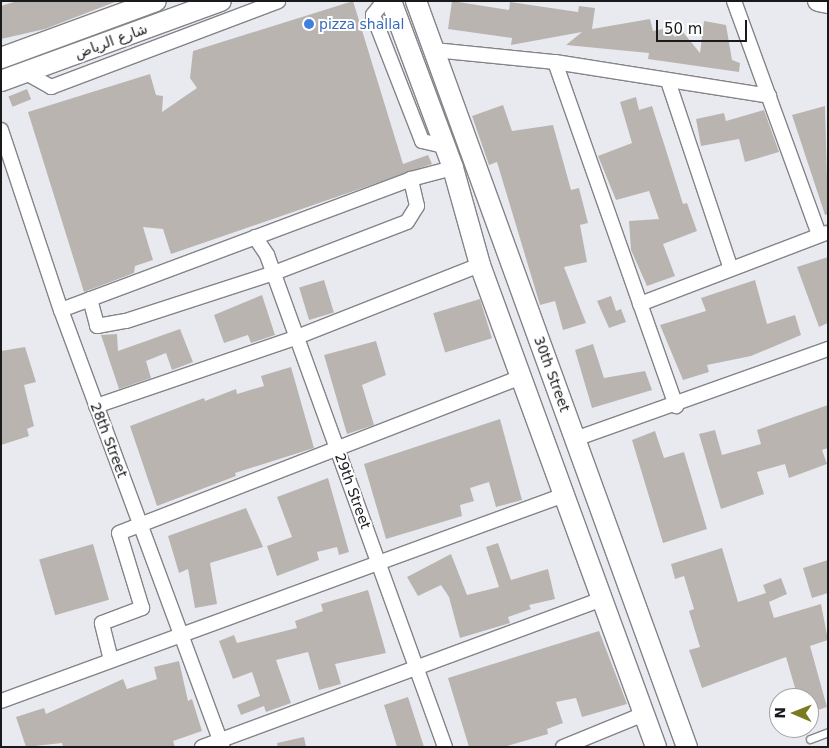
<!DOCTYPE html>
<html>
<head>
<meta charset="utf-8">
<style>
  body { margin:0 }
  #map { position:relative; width:829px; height:748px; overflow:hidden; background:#e9eaf0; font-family:"DejaVu Sans","Noto Naskh Arabic",sans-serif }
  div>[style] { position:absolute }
  .building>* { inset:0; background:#bab4b1; transform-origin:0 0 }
  .roads { filter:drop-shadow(1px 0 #838489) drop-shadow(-1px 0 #838489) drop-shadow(0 1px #838489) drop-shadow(0 -1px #838489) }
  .lane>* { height:7px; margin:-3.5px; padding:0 3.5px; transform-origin:3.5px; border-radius:3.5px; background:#fff }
  .street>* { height:14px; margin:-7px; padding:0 7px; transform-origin:7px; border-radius:7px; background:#fff }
  .secondary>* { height:20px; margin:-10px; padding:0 10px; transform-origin:10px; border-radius:10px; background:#fff }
  .dots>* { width:14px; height:14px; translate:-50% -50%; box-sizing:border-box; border:2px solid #fff; border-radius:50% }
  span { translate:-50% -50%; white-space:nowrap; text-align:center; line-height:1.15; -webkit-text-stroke:4px #fff; paint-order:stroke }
  .shop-label { font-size:14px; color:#366cbe }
  .left { translate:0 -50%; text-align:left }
  .street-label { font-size:14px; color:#191a1c }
  .frame { position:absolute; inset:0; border:2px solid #191a1c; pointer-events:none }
  .north { position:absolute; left:769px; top:688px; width:50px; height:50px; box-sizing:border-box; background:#fff; border:1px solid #a3a3a4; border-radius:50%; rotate:271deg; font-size:14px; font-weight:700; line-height:20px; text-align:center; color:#191a1c }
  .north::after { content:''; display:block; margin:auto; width:18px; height:22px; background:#7b7a21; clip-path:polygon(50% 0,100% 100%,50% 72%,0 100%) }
  .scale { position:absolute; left:656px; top:20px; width:91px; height:22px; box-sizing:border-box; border:2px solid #191a1c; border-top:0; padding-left:6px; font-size:15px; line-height:18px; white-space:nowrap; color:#191a1c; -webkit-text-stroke:4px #fff; paint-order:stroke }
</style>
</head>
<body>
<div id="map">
  <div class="building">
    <i style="clip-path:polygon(17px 1px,115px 1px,115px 2px,45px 29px,1px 39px,1px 6px)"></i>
    <i style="clip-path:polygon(353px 1px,403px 164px,428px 155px,432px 164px,171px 254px,163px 229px,143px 227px,153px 260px,135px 266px,134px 273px,84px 292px,28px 112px,150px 74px,156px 95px,163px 96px,162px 112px,197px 88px,190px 78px,193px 51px)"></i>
    <i style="clip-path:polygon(452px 1px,509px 10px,510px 2px,578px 12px,579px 6px,595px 8px,592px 29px,650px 19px,653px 31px,667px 28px,675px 37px,682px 31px,700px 53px,704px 21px,726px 25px,732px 60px,740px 63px,739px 72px,648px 59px,649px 53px,566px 45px,582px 32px,511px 45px,512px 38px,448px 29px)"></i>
    <i style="left:27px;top:89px;width:11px;height:20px;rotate:68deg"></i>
    <i style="clip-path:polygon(636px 97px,639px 110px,652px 106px,683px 204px,687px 203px,697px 231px,663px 244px,675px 276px,647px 286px,631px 250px,629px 221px,659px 219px,649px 191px,616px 200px,598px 156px,632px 143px,620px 102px)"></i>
    <i style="clip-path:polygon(503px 105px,512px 131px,553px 125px,571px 190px,579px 188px,588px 223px,580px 225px,587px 262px,564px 267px,586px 323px,563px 330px,555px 301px,540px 305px,497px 162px,489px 165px,472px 116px)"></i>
    <i style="clip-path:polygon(825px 106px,828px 214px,825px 215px,792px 115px)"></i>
    <i style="clip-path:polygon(764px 110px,779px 152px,745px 162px,739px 139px,701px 146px,696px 119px,724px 113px,726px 121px)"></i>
    <i style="clip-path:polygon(828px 257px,828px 323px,819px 327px,797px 267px)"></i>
    <i style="left:324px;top:280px;width:34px;height:26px;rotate:73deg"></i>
    <i style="clip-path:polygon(755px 280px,767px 324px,795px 315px,801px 335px,751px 356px,707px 365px,709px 372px,683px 380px,660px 325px,706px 311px,701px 298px)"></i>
    <i style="clip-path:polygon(262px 295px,275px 335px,251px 343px,248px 335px,224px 343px,214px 315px)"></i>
    <i style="clip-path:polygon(611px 296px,616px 311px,621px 309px,626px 322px,609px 328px,597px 301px)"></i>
    <i style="left:480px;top:299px;width:41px;height:49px;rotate:73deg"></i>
    <i style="clip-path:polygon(180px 329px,193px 362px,172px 370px,166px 353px,146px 361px,151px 378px,119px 389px,101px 335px,117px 334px,118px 351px)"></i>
    <i style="clip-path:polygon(376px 341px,386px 375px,362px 385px,374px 425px,347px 434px,324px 355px)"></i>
    <i style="clip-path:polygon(593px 344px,604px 378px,645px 371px,652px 390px,592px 408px,575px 350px)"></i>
    <i style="clip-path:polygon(25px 347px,36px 382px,24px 385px,34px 426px,27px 429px,29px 436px,1px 445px,1px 351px)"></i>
    <i style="clip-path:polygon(291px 367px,314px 448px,235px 473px,236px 476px,157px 506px,130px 426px,204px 398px,205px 401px,236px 389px,237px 394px,264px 386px,261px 376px)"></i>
    <i style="clip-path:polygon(828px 405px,828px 448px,822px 450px,827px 464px,789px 478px,785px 464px,757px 472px,764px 494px,721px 509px,699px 434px,715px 430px,722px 455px,761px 444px,757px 430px)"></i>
    <i style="clip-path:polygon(500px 419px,522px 500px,496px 507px,489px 482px,470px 488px,474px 501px,460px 505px,462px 516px,386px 539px,364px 464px)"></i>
    <i style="clip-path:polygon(655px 431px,664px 458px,684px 452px,707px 529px,663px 543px,632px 440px)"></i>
    <i style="clip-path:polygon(328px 478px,349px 552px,339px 555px,337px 547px,317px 552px,319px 560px,277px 576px,267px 546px,292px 537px,277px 497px)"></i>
    <i style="clip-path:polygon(246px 508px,263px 547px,210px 563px,217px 604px,195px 608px,188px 569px,179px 573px,168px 536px)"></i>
    <i style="clip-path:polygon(498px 543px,511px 580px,548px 569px,555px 599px,529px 605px,531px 609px,508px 617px,510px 623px,460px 638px,449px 597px,441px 585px,418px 596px,407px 577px,451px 554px,467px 595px,499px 587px,486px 547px)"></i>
    <i style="left:93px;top:544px;width:58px;height:56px;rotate:74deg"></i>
    <i style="clip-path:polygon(722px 548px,738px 602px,766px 593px,763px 585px,781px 578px,787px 594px,769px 602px,774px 618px,821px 604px,828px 640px,810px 646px,827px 707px,809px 713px,809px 698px,798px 698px,786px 657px,702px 688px,689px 650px,700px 647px,689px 611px,694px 609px,684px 576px,675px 579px,671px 564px)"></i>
    <i style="clip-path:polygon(828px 560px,828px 593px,812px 598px,803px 568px)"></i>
    <i style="clip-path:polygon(368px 590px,386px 653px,335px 664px,341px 684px,319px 690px,308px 652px,276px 660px,291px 703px,266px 712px,264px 706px,241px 715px,237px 705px,260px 696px,252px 672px,233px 679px,219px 641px,234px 635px,237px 643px,297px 628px,295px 621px,323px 611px,321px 604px)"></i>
    <i style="clip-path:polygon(599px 631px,627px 704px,582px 717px,576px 698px,556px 702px,563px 723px,547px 729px,548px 734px,504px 747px,469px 747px,448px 678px)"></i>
    <i style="clip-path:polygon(179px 661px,188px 701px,192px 699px,202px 731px,173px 741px,175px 747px,63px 747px,62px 743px,26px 747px,16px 717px,44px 708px,46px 714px,123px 679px,127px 689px,157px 679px,154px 667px)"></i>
    <i style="clip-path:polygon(408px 697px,424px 747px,397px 747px,384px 705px)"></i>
    <i style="clip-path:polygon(304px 737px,306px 747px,278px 747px,277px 743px)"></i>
  </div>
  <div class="roads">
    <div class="lane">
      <i style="left:810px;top:739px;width:19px;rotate:-21deg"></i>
    </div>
    <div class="street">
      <i style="left:384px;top:1px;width:18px;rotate:128deg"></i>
      <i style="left:373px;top:15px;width:135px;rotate:68.7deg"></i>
      <i style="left:422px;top:141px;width:23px;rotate:13deg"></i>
      <i style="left:734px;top:1px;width:249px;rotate:70deg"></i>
      <i style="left:434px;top:50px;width:122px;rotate:5.7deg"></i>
      <i style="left:555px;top:62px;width:217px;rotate:9deg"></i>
      <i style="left:555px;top:62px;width:365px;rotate:70.6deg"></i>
      <i style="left:26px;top:73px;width:29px;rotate:29deg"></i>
      <i style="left:51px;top:87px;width:243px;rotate:-20.7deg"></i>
      <i style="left:669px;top:84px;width:192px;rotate:71.5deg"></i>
      <i style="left:1px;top:130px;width:190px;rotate:71.6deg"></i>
      <i style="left:61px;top:310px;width:466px;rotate:69.7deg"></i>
      <i style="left:255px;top:237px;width:22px;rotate:56deg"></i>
      <i style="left:267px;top:255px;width:523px;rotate:70.11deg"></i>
      <i style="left:90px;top:299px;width:28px;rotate:75deg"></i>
      <i style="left:97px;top:326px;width:29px;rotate:-10deg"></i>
      <i style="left:126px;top:321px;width:156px;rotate:-18deg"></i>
      <i style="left:274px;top:273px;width:142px;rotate:-21deg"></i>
      <i style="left:407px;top:222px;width:19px;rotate:-58deg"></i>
      <i style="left:417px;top:206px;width:28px;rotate:-103deg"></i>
      <i style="left:640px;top:304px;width:199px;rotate:-20.9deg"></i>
      <i style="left:61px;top:310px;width:374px;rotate:-20.5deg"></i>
      <i style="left:411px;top:179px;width:43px;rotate:-14.7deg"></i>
      <i style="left:96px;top:406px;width:213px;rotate:-18.9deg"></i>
      <i style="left:297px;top:337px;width:197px;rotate:-21.5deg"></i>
      <i style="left:575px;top:439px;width:269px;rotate:-19.6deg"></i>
      <i style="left:111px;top:660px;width:38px;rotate:-104deg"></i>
      <i style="left:102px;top:623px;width:43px;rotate:-20.6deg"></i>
      <i style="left:142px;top:608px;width:78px;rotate:-107deg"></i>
      <i style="left:119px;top:533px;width:431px;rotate:-21.2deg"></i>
      <i style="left:1px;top:701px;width:600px;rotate:-20.1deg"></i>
      <i style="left:202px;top:747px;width:427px;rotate:-20.3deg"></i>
      <i style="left:563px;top:747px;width:87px;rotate:-22.2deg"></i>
    </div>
    <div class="secondary">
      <i style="left:391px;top:1px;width:178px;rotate:69.6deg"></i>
      <i style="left:453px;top:168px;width:101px;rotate:74.4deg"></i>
      <i style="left:480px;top:265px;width:513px;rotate:69.94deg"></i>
      <i style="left:416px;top:1px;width:794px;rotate:70.04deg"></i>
      <i style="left:818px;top:1px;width:10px;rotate:11deg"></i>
      <i style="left:1px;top:58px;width:165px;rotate:-20.2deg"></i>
      <i style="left:1px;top:81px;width:234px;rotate:-20deg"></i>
    </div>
  </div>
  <div class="dots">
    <i style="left:309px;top:24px;background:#3f7fe0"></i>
  </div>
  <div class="shop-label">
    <span class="left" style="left:319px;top:24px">pizza shallal</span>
  </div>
  <div class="street-label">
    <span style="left:111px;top:41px;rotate:-20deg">شارع الرياض</span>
    <span style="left:552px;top:374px;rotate:70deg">30th Street</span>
    <span style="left:109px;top:440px;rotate:69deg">28th Street</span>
    <span style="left:353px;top:491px;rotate:70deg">29th Street</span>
  </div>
  <div class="frame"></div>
  <div class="north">N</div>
  <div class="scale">50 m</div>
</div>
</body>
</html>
